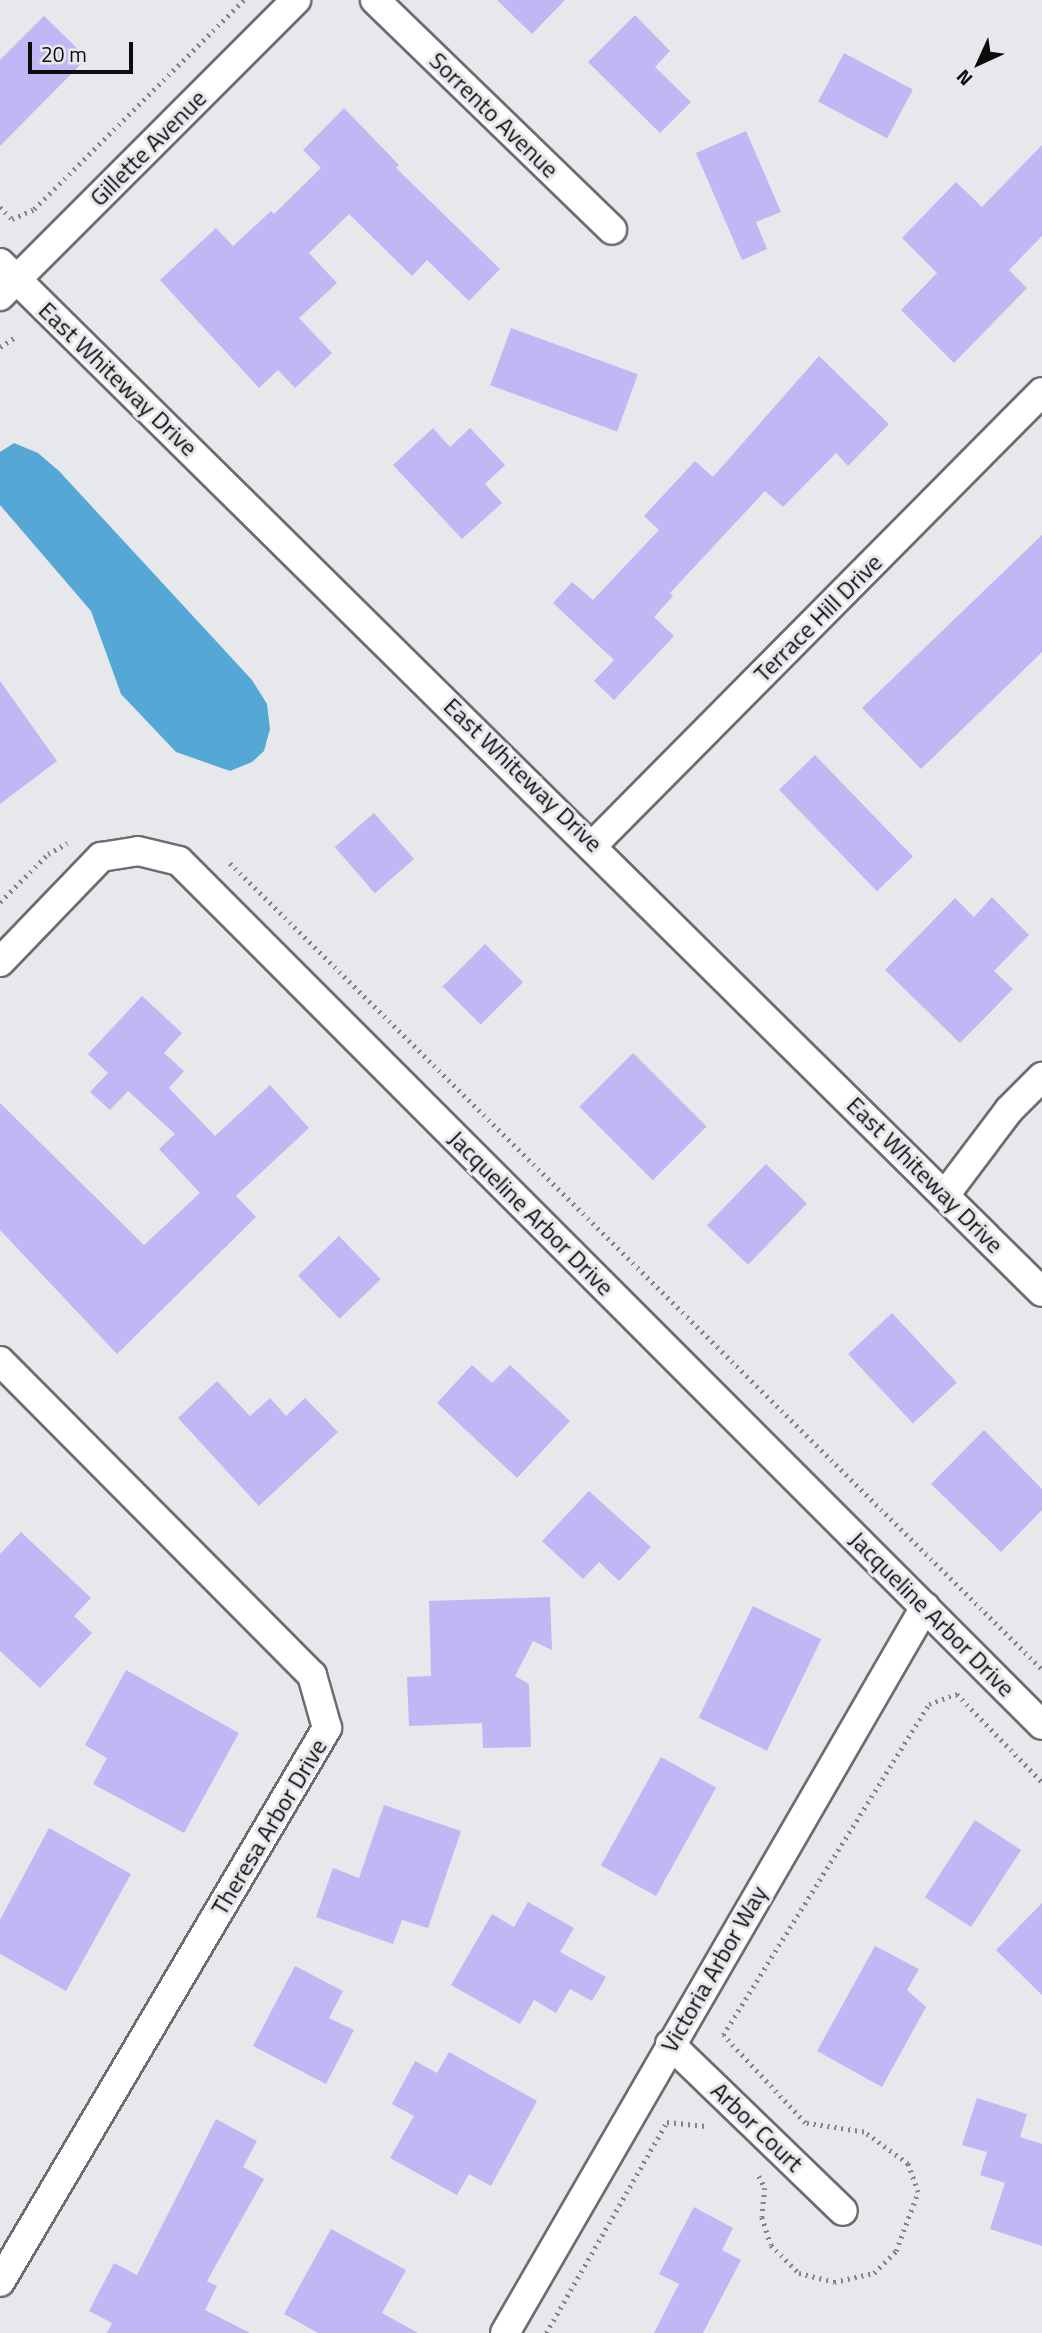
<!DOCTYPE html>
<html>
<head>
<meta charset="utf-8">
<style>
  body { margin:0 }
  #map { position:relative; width:1042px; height:2333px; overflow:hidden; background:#e7e8eb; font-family:"Titillium Web",sans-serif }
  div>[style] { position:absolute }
  .water>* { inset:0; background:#55a8d6 }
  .building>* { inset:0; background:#bfb8f4; transform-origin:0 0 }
  .path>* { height:4.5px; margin-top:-2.25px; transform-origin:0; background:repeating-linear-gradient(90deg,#838486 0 2px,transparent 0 7px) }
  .roads { filter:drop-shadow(2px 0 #6c6d70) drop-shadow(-2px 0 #6c6d70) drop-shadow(0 2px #6c6d70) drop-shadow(0 -2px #6c6d70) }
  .street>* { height:28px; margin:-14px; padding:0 14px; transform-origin:14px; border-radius:14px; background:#fff }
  span { translate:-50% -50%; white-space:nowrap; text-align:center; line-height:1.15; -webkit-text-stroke:6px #e7e8eb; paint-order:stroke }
  .street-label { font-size:24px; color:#0c0c0d }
  .north { position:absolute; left:944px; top:28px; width:70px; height:70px; -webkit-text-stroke:5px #e7e8eb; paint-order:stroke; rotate:225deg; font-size:19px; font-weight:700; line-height:28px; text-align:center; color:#0c0c0d }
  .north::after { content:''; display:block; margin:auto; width:24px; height:32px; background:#0c0c0d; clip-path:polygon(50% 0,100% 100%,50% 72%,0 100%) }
  .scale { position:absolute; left:28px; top:42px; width:105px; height:32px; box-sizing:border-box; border:4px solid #0c0c0d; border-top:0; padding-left:9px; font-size:21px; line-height:24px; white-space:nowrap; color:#0c0c0d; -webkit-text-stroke:5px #e7e8eb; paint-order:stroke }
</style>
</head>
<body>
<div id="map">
  <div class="water">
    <i style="clip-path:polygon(14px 443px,38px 453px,59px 471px,252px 680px,267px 704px,270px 729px,264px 751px,252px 762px,230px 771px,176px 752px,121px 694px,91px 611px,0 505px,0 452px)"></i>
  </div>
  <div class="building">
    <i style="clip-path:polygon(497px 0,565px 0,532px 34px)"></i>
    <i style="clip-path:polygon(635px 15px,670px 51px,655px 67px,691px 102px,660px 133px,588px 62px)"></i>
    <i style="clip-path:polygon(44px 16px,87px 58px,0 146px,0 60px)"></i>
    <i style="left:844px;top:53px;width:78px;height:55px;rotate:28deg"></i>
    <i style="clip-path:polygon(344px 108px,399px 165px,396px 168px,500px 269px,469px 301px,427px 260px,412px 276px,349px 214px,309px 253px,337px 283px,299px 318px,332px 353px,295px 388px,278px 370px,259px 388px,160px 280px,216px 228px,233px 246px,271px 211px,274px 214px,321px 168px,303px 150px)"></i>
    <i style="clip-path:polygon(746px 131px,781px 212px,756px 222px,767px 249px,742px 260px,696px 153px)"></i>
    <i style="clip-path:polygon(1042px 145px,1042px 236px,1009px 270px,1027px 288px,954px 363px,901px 310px,937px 273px,902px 238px,956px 182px,982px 207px)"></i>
    <i style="left:511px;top:328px;width:135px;height:61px;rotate:20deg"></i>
    <i style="clip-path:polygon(819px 356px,889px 424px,848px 466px,836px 453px,783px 507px,765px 491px,670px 593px,673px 596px,654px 617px,674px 636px,614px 700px,594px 681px,614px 660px,553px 603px,572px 582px,593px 600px,659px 530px,644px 516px,695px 461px,713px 477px)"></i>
    <i style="clip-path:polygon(433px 428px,450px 447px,470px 428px,505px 465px,485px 484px,502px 503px,462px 539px,393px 465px)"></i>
    <i style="clip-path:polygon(1042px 535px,1042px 652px,921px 769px,862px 708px)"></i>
    <i style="clip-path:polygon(0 681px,57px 761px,0 804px)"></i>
    <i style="left:815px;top:755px;width:141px;height:50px;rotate:46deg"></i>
    <i style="left:374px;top:813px;width:61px;height:52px;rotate:49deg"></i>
    <i style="clip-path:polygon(992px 897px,1029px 935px,994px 971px,1013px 989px,960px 1043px,885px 970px,955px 898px,974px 917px)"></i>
    <i style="left:485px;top:944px;width:54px;height:60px;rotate:45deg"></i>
    <i style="clip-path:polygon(142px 996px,182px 1033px,164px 1053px,184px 1071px,169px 1088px,215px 1136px,270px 1085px,309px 1128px,236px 1196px,256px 1217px,117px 1354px,0 1230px,0 1103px,144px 1245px,200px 1193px,159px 1149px,175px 1134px,128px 1091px,110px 1110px,90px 1092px,108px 1073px,88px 1054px)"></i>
    <i style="left:633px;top:1053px;width:104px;height:76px;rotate:45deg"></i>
    <i style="left:766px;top:1164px;width:57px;height:85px;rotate:44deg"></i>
    <i style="left:339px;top:1236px;width:60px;height:57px;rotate:46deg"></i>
    <i style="left:892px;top:1313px;width:95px;height:60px;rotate:47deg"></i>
    <i style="clip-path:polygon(472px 1365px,492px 1383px,510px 1365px,570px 1421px,517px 1478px,437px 1403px)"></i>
    <i style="clip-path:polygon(217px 1381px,250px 1416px,270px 1398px,286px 1416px,305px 1398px,338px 1432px,259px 1506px,178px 1418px)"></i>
    <i style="clip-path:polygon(984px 1430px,1042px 1489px,1042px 1510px,1001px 1552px,931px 1484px)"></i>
    <i style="clip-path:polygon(589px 1491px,651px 1547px,619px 1581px,599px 1562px,583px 1579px,542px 1541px)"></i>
    <i style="clip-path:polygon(21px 1532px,91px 1598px,74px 1616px,92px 1633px,40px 1688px,0 1651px,0 1554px)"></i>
    <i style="clip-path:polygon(550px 1597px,552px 1650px,533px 1641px,515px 1676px,529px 1684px,531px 1747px,483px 1748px,482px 1723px,409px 1726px,407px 1677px,431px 1676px,429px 1601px)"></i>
    <i style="left:753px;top:1606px;width:76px;height:124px;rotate:26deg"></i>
    <i style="clip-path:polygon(126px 1670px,239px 1733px,184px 1833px,93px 1784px,107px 1758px,85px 1745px)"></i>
    <i style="left:661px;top:1757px;width:63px;height:124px;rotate:29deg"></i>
    <i style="clip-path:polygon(384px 1805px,461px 1831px,428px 1928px,402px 1920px,393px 1944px,316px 1917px,333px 1868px,359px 1878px)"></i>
    <i style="left:975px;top:1820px;width:55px;height:92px;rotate:33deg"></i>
    <i style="clip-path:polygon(49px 1828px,131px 1874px,66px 1991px,0 1954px,0 1920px)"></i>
    <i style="clip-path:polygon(528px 1902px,574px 1928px,560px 1952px,606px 1977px,592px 2001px,570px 1989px,556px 2013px,534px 2000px,520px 2024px,451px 1985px,492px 1914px,514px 1927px)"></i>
    <i style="clip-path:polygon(1042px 1903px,1042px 1995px,996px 1950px)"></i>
    <i style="clip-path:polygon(875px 1946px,919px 1969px,907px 1990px,926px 2007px,882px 2087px,817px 2051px)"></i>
    <i style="clip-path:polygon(295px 1966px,343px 1991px,329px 2018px,354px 2030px,326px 2084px,253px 2046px)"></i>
    <i style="clip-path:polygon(449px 2052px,537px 2101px,491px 2186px,469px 2174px,457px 2195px,390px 2158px,414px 2116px,392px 2104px,415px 2061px,437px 2073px)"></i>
    <i style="clip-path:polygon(977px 2098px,1027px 2114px,1020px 2137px,1042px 2144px,1042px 2246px,990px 2229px,1005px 2183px,980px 2175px,987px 2152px,962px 2145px)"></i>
    <i style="clip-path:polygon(216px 2119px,257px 2141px,243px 2167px,264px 2179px,207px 2281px,217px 2286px,205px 2310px,250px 2333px,107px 2333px,112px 2323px,89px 2311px,114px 2263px,137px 2275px)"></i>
    <i style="clip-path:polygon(694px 2207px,733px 2228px,722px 2250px,741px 2260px,703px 2333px,654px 2333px,679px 2284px,659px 2274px)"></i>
    <i style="clip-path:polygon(331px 2229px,406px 2270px,382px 2313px,418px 2333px,318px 2333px,284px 2314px)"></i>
  </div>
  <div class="path">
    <i style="left:0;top:207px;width:17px;rotate:45deg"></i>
    <i style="left:12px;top:219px;width:24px;rotate:-24deg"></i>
    <i style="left:34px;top:209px;width:296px;rotate:-44.9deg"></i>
    <i style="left:0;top:347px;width:20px;rotate:-33deg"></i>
    <i style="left:230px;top:863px;width:1144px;rotate:44.79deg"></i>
    <i style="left:0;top:902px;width:68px;rotate:-45deg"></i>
    <i style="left:48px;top:854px;width:22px;rotate:-30deg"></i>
    <i style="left:759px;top:2176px;width:13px;rotate:63deg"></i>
    <i style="left:765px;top:2188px;width:29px;rotate:96deg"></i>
    <i style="left:762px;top:2217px;width:29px;rotate:72deg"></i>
    <i style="left:771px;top:2245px;width:40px;rotate:45deg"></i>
    <i style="left:799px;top:2273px;width:36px;rotate:14deg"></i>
    <i style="left:834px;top:2282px;width:41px;rotate:-12.7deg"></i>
    <i style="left:874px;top:2273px;width:31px;rotate:-45deg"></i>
    <i style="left:896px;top:2251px;width:63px;rotate:-69.6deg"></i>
    <i style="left:918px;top:2192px;width:30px;rotate:-110deg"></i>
    <i style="left:908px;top:2164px;width:54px;rotate:-144deg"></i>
    <i style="left:864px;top:2132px;width:60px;rotate:-171.3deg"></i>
    <i style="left:805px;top:2123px;width:120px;rotate:-133deg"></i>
    <i style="left:723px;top:2035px;width:390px;rotate:-58.1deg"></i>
    <i style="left:929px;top:1704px;width:30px;rotate:-20deg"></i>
    <i style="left:957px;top:1694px;width:122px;rotate:46deg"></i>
    <i style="left:546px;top:2333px;width:243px;rotate:-60.2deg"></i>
    <i style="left:667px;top:2122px;width:39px;rotate:6deg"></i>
  </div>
  <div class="roads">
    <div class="street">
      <i style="left:375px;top:0;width:330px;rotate:44.1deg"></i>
      <i style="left:0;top:263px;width:1464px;rotate:44.64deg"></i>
      <i style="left:0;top:296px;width:419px;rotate:-45deg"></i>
      <i style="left:594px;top:844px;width:636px;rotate:-45.25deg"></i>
      <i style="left:0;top:962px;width:146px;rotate:-46.1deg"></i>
      <i style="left:101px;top:857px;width:37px;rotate:-9deg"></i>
      <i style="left:138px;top:851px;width:42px;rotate:13.7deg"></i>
      <i style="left:179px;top:861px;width:1221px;rotate:45.03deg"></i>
      <i style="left:945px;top:1195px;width:106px;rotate:-53deg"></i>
      <i style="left:1009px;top:1110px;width:47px;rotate:-45deg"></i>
      <i style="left:0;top:1361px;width:443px;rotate:45.2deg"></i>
      <i style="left:312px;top:1675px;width:55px;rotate:74.2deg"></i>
      <i style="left:327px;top:1728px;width:643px;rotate:120.55deg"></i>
      <i style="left:670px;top:2044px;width:240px;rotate:44deg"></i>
      <i style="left:505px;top:2333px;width:839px;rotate:-59.95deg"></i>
    </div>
  </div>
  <div class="street-label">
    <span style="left:494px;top:115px;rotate:44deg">Sorrento Avenue</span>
    <span style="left:148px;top:148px;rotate:-45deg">Gillette Avenue</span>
    <span style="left:118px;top:379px;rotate:44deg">East Whiteway Drive</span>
    <span style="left:818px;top:618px;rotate:-45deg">Terrace Hill Drive</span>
    <span style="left:523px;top:775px;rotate:44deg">East Whiteway Drive</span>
    <span style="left:925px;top:1175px;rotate:45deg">East Whiteway Drive</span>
    <span style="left:531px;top:1213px;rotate:45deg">Jacqueline Arbor Drive</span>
    <span style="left:932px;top:1614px;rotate:45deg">Jacqueline Arbor Drive</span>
    <span style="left:269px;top:1827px;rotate:-59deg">Theresa Arbor Drive</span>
    <span style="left:714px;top:1969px;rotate:-60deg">Victoria Arbor Way</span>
    <span style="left:757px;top:2127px;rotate:44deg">Arbor Court</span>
  </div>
  <div class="north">N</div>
  <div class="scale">20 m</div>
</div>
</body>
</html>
